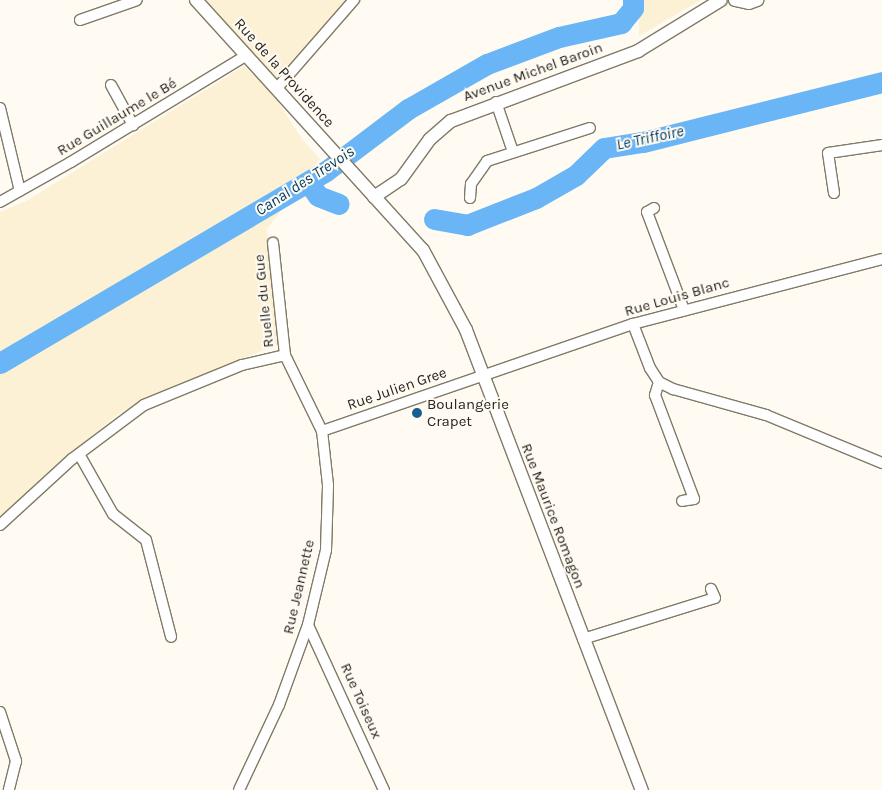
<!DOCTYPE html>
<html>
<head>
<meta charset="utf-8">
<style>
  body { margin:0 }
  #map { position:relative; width:882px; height:790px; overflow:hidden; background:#fffbf3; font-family:Karla,sans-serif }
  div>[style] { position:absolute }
  .built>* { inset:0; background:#fcf1d5 }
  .river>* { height:21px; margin:-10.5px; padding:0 10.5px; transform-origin:10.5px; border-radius:10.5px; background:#69b5f5 }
  .roads { filter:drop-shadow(1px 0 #817a67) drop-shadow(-1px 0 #817a67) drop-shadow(0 1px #817a67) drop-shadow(0 -1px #817a67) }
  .minor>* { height:10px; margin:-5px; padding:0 5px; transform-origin:5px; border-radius:5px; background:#fff }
  .tertiary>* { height:12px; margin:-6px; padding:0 6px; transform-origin:6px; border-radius:6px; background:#fff }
  .dots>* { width:14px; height:14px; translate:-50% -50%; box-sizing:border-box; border:2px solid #fffbf3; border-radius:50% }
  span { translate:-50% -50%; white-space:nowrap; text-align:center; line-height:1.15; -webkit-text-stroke:4px #fffbf3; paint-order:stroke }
  .street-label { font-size:15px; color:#28251e }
  .poi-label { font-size:15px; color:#28251e }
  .left { translate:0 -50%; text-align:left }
  .water-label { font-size:16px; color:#023f68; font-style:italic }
</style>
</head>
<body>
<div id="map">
  <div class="built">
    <i style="clip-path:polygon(195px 0,352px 0,279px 92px)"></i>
    <i style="clip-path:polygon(639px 0,701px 0,639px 36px)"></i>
    <i style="clip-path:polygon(244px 66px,273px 94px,302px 139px,320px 159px,267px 229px,281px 343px,157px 393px,119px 414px,63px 459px,0 519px,0 212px,26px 201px)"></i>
  </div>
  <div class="river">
    <i style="left:308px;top:182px;width:17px;rotate:54deg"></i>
    <i style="left:318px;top:196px;width:22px;rotate:21deg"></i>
    <i style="left:434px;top:219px;width:34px;rotate:10deg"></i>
    <i style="left:467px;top:225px;width:74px;rotate:-21.4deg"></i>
    <i style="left:536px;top:198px;width:46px;rotate:-29.9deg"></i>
    <i style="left:576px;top:175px;width:39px;rotate:-44deg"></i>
    <i style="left:604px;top:148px;width:39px;rotate:-9deg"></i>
    <i style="left:643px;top:142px;width:246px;rotate:-14.1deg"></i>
    <i style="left:0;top:363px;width:378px;rotate:-30.5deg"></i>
    <i style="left:326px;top:171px;width:103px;rotate:-37.1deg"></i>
    <i style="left:408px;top:109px;width:91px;rotate:-29.7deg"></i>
    <i style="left:487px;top:64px;width:77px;rotate:-20.6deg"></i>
    <i style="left:559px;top:37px;width:64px;rotate:-12.7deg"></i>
    <i style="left:621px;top:23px;width:19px;rotate:-51deg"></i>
    <i style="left:633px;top:8px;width:8px;rotate:-90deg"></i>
  </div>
  <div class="roads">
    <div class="minor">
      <i style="left:80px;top:20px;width:60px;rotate:-19.3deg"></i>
      <i style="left:111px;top:85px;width:46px;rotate:61.2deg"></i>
      <i style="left:278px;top:87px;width:116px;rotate:-48.9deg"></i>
      <i style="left:496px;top:102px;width:53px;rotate:71.2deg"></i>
      <i style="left:0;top:108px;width:85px;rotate:76.5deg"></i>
      <i style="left:834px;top:193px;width:40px;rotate:-98.5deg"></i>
      <i style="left:828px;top:153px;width:55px;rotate:-8.4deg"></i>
      <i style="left:470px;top:198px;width:14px;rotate:-86deg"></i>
      <i style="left:471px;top:184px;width:28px;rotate:-55deg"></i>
      <i style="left:487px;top:161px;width:108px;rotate:-17.8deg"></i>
      <i style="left:0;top:202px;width:81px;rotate:-29.4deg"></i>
      <i style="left:71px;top:162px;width:206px;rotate:-31.3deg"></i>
      <i style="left:654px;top:208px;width:8px;rotate:150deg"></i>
      <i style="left:647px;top:212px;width:105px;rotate:69.3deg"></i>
      <i style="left:633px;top:324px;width:47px;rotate:68.9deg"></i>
      <i style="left:650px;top:368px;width:17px;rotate:57deg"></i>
      <i style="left:659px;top:382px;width:16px;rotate:27deg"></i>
      <i style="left:673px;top:389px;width:97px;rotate:15.6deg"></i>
      <i style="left:766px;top:415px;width:126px;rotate:22.5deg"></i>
      <i style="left:659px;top:382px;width:14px;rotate:107deg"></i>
      <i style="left:655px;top:395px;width:111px;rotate:69.4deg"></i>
      <i style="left:694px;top:499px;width:12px;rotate:171deg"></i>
      <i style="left:322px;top:431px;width:329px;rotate:-19deg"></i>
      <i style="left:633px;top:324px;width:257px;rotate:-14.6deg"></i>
      <i style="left:79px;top:454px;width:69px;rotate:60.5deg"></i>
      <i style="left:113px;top:514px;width:42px;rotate:38.2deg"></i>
      <i style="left:146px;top:540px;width:100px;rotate:75.5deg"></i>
      <i style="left:0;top:525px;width:98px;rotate:-42.5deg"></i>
      <i style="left:72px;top:459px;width:90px;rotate:-36.9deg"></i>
      <i style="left:144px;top:405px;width:106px;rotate:-22.2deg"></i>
      <i style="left:242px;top:365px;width:44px;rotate:-13.1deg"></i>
      <i style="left:308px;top:625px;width:182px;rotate:65.3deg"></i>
      <i style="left:583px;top:639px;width:138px;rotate:-17.3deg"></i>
      <i style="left:715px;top:598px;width:10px;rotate:-114deg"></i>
      <i style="left:0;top:712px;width:52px;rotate:71.9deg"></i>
      <i style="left:16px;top:761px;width:30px;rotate:104deg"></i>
      <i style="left:239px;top:790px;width:94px;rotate:-64.8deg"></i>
      <i style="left:279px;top:705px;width:85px;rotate:-70.1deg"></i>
      <i style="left:308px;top:625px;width:77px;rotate:-76.5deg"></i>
      <i style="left:326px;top:550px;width:65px;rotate:-88.2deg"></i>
      <i style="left:328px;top:485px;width:54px;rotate:-96.3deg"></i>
      <i style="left:322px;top:431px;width:85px;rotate:-116deg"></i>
      <i style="left:285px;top:355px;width:113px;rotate:-96.1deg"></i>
    </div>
    <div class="tertiary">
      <i style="left:196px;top:0;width:338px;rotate:47.8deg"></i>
      <i style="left:423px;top:250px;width:91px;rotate:61.7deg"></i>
      <i style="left:466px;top:330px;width:493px;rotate:69.1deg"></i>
      <i style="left:735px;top:0;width:14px;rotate:12deg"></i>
      <i style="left:749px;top:3px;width:9px;rotate:-21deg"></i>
      <i style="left:374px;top:197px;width:32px;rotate:-34deg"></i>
      <i style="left:401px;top:179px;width:49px;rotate:-54.1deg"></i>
      <i style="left:430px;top:139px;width:28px;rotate:-41deg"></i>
      <i style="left:451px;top:121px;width:200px;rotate:-20.5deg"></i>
      <i style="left:638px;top:51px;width:97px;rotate:-31.6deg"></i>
    </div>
  </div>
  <div class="dots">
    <i style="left:417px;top:413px;background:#175e92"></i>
  </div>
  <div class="street-label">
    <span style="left:533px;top:72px;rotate:-20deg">Avenue Michel Baroin</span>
    <span style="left:284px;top:73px;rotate:48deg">Rue de la Providence</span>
    <span style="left:117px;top:117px;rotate:-31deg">Rue Guillaume le Bé</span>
    <span style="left:677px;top:297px;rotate:-16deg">Rue Louis Blanc</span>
    <span style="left:264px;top:301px;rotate:-96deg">Ruelle du Gue</span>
    <span style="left:397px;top:389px;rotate:-19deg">Rue Julien Gree</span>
    <span style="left:553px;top:516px;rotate:69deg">Rue Maurice Romagon</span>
    <span style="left:299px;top:587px;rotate:-77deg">Rue Jeannette</span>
    <span style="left:361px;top:701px;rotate:66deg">Rue Toiseux</span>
  </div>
  <div class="poi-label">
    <span class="left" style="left:427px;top:413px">Boulangerie<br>Crapet</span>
  </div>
  <div class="water-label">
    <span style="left:650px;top:138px;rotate:-12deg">Le Triffoire</span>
    <span style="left:305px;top:181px;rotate:-33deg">Canal des Trevois</span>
  </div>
</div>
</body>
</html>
